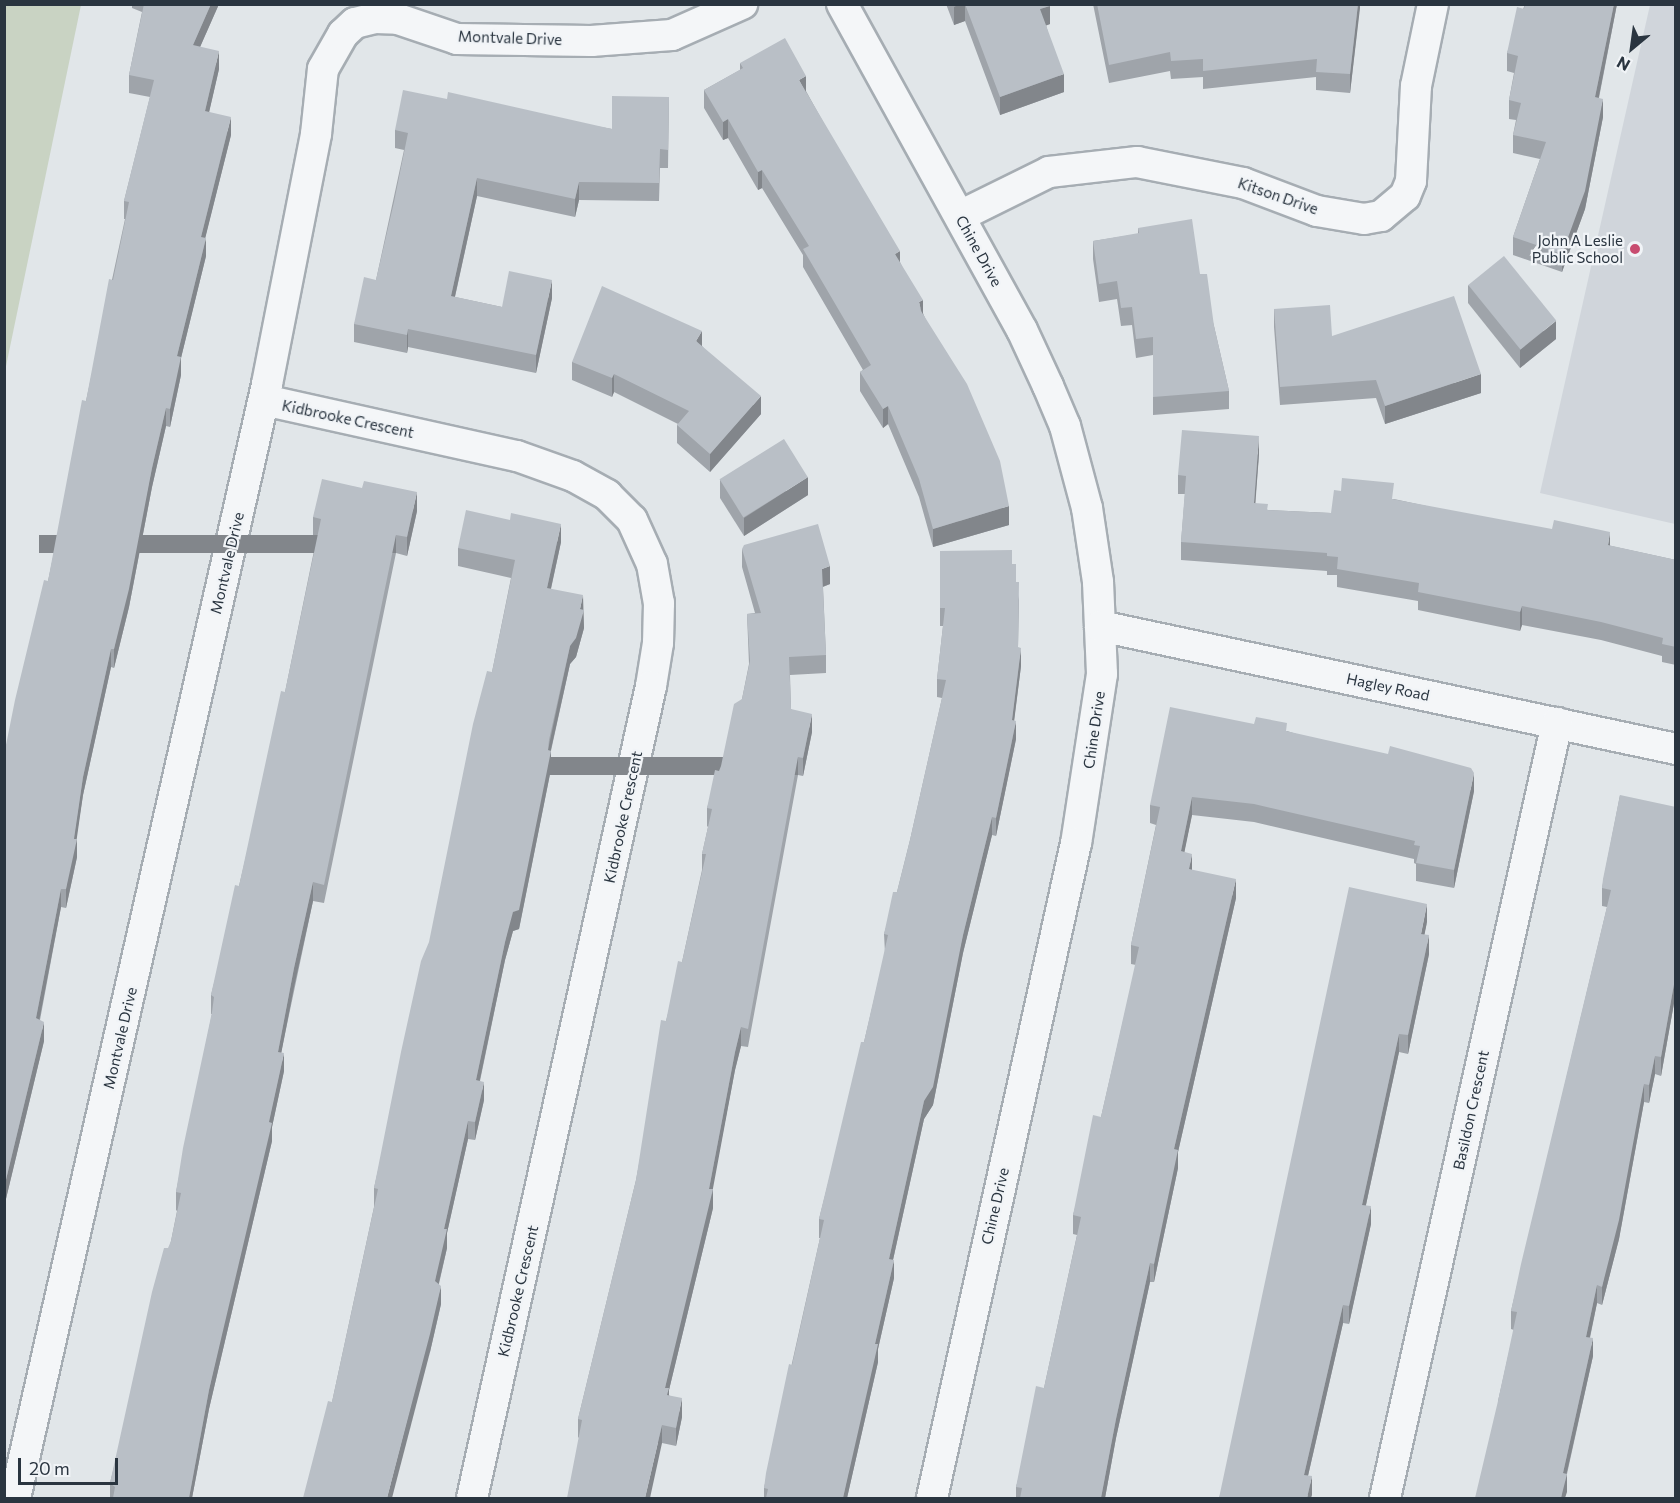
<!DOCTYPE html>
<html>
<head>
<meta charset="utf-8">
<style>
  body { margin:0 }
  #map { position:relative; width:1680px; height:1503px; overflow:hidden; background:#e1e6e9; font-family:Commissioner,sans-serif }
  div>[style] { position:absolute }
  .built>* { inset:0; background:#d0d5db }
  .green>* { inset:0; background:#c9d3c3 }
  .roads { filter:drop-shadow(2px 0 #a6adb3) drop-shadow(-2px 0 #a6adb3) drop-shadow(0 2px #a6adb3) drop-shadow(0 -2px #a6adb3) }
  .street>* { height:30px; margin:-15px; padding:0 15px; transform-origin:15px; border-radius:15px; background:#f4f6f8 }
  .wall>* { inset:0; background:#9fa4aa }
  .shaded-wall>* { inset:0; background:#82868b; transform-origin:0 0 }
  .building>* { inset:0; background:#b9bfc6; transform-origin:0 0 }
  .dots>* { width:16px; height:16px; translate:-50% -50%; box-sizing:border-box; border:3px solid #f1f4f7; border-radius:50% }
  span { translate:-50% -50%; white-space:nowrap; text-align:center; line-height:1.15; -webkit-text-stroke:4.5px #f1f4f7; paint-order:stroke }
  .street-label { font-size:15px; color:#2a3540 }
  .poi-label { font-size:15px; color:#2a3540 }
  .right { translate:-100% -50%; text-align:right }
  .frame { position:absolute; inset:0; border:6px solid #2a3540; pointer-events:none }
  .north { position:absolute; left:1602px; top:18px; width:60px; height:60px; -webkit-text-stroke:4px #f1f4f7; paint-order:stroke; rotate:209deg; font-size:16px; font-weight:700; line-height:24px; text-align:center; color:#2a3540 }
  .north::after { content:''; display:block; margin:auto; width:21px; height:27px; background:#2a3540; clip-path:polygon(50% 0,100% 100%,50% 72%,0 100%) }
  .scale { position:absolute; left:18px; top:1458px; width:100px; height:27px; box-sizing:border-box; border:3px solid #2a3540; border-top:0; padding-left:8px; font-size:18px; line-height:21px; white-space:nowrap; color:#2a3540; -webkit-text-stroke:4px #f1f4f7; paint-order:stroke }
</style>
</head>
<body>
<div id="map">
  <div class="built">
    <i style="clip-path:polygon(1650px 5px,1675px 5px,1675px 524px,1540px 493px)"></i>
  </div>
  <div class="green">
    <i style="clip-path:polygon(5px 4px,81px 5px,5px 371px,4px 5px)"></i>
  </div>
  <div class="roads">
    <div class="street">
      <i style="left:842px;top:4px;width:372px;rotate:61.1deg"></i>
      <i style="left:1022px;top:330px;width:62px;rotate:65.1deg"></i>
      <i style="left:1048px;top:386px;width:43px;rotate:67deg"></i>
      <i style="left:1065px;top:426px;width:85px;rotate:75deg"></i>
      <i style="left:1087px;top:508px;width:75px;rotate:81.5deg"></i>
      <i style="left:1098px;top:582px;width:92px;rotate:87.5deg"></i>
      <i style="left:1102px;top:674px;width:171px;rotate:98.7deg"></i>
      <i style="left:1076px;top:843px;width:671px;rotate:102.4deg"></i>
      <i style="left:960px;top:216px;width:99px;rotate:-26.3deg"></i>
      <i style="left:1049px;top:172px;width:89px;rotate:-6.5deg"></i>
      <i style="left:1137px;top:162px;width:108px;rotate:11.2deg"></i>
      <i style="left:1243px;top:183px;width:79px;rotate:20.7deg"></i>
      <i style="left:1317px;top:211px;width:48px;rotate:9.7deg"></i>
      <i style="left:1364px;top:219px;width:17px;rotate:-10deg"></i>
      <i style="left:1381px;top:216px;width:31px;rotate:-40deg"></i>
      <i style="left:1405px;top:196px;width:16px;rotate:-68deg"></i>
      <i style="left:1411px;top:181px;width:95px;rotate:-87deg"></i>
      <i style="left:1416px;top:86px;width:84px;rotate:-78.3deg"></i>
      <i style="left:264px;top:400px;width:259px;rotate:12.5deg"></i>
      <i style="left:517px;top:456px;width:59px;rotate:19.7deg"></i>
      <i style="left:573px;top:476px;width:39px;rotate:29deg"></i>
      <i style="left:607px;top:495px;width:35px;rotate:45deg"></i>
      <i style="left:632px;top:520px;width:48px;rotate:65.6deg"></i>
      <i style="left:652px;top:564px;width:40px;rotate:80deg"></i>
      <i style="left:659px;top:603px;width:40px;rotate:91.4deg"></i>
      <i style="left:658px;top:643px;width:44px;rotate:99.2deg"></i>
      <i style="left:651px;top:686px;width:831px;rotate:102.43deg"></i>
      <i style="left:1100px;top:626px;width:589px;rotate:12.05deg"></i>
      <i style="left:15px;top:1498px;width:1142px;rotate:-77.25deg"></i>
      <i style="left:267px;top:384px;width:255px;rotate:-78.9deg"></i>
      <i style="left:316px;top:134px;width:65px;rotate:-83.9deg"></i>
      <i style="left:323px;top:69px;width:40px;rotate:-60.3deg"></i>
      <i style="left:343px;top:34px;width:16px;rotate:-43deg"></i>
      <i style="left:355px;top:23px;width:21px;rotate:-14deg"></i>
      <i style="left:375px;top:18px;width:23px;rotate:2deg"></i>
      <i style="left:398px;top:19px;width:62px;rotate:18.7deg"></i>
      <i style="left:457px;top:39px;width:134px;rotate:0.9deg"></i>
      <i style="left:591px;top:41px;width:81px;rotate:-4.2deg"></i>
      <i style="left:672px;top:35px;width:77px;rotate:-23.9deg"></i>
      <i style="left:1385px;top:1498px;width:794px;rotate:-77.49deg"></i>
    </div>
  </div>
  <div class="wall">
    <i style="clip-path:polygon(132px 4px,219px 4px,200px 47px,219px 69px,209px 112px,231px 135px,205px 238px,206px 256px,181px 358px,181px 375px,170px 427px,166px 426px,152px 487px,129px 607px,114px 668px,111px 667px,83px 795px,76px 839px,77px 857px,66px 908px,61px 907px,40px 1020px,44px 1041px,4px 1207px,4px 755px,48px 581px,86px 401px,125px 219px,124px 219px,124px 201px,150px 97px,129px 93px,129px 75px,142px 12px,132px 8px)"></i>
    <i style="clip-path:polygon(946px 4px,1049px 4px,1050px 24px,1046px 25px,1064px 92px,1000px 115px,965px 21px,954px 25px)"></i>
    <i style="clip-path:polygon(1093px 4px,1360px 4px,1350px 93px,1316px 90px,1316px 77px,1203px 89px,1203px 77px,1171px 79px,1170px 71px,1109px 83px)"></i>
    <i style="clip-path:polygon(1525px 4px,1617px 4px,1599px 98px,1603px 117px,1585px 209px,1562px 272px,1513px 255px,1513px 237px,1540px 159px,1513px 153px,1513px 135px,1516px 120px,1509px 119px,1509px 100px,1514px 73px,1507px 71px,1507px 53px)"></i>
    <i style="clip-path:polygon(740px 63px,806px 91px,900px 262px,923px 313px,1009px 525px,933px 547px,919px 497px,888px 424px,883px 428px,860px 391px,860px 372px,863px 370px,803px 267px,803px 255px,762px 188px,758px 190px,728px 138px,723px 140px,704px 108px,704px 90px,740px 70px)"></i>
    <i style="clip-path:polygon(669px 97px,668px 168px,660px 168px,659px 201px,579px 200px,575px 217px,477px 196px,455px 297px,502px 307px,552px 298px,536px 373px,408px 347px,407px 353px,354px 342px,354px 324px,376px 280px,404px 150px,395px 148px,395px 130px,447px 99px,612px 129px)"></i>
    <i style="clip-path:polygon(1138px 228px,1200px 274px,1214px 326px,1229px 391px,1229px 409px,1153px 415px,1153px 355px,1136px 358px,1132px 325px,1121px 326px,1117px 299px,1099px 302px,1093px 259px,1093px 241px,1138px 234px)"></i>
    <i style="clip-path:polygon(1468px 285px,1556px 339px,1520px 368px,1468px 303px)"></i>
    <i style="clip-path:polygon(1274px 309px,1332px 336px,1481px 393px,1385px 424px,1376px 398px,1280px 405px,1274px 327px)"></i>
    <i style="clip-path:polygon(702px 346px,761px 414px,710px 472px,677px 443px,677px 425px,678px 424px,614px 392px,612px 397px,572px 380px,572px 362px)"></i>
    <i style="clip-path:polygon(1259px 454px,1255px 503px,1268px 510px,1331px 513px,1394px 499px,1676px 560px,1676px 665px,1662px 662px,1662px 656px,1601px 640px,1522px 625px,1520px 631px,1418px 610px,1418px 601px,1337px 587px,1337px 575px,1327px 575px,1327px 571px,1181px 560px,1181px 542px,1185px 494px,1178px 494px,1178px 475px)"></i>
    <i style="clip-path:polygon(720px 480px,808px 495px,744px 536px,720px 498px)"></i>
    <i style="clip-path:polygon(417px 511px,407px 556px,396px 553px,324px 903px,313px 901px,281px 1053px,284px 1071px,272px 1127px,272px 1141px,209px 1409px,192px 1498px,110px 1498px,110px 1483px,171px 1241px,177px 1211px,176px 1210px,176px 1192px,212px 1014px,211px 1014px,211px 995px,239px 886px,285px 692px,317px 536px,313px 535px,313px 517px)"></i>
    <i style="clip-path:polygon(561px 542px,551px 589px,583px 610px,584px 628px,576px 657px,570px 664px,551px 751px,551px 769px,519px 929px,513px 931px,505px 960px,480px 1081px,484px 1100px,475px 1140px,468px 1139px,447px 1233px,447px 1248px,439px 1284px,441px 1304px,430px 1352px,332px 1402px,374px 1207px,374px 1188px,492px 672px,511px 578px,458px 566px,458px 548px)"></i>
    <i style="clip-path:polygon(742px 549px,830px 584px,823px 587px,826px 655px,826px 673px,790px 675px,791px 709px,812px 732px,803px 776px,798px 775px,748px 1047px,741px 1046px,735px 1070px,712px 1189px,713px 1208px,669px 1390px,669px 1395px,682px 1417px,676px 1446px,662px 1443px,579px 1438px,578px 1437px,578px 1419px,636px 1180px,666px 1021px,682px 962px,702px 870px,702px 854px,708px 827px,707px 826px,707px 808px,721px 766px,742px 699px,749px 664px,747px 614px,755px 613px,742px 567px)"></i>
    <i style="clip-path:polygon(940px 551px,1012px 564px,1019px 600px,1018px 648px,1021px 666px,1014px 720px,1016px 739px,996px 836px,992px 835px,963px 953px,933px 1105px,924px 1119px,893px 1260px,894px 1278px,878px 1349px,878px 1362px,847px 1498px,764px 1498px,764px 1488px,820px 1238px,819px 1238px,819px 1219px,864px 1042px,885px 953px,884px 934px,897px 892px,910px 840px,942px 698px,937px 697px,937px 679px,943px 626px,940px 626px)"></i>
    <i style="clip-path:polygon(1287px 731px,1474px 791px,1454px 888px,1416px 881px,1416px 864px,1414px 863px,1414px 859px,1254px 822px,1192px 815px,1184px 852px,1192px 870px,1236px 898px,1178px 1152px,1178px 1168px,1154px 1282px,1150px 1282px,1116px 1438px,1105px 1498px,1016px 1498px,1016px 1487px,1044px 1388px,1077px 1235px,1073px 1234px,1073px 1215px,1101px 1117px,1136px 965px,1131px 964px,1131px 945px,1156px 825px,1150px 823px,1150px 805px)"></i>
    <i style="clip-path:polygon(1620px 795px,1676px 992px,1661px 1076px,1655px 1074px,1649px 1103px,1644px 1102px,1619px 1239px,1602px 1305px,1597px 1303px,1590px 1338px,1593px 1356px,1567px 1474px,1567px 1492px,1498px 1401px,1514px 1330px,1511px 1329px,1511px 1311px,1607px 907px,1602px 906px,1602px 888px)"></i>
    <i style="clip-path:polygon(1427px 922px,1424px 935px,1429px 954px,1408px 1054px,1399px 1052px,1369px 1191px,1366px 1205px,1371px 1224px,1349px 1324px,1343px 1323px,1308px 1476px,1312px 1495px,1219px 1498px)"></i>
  </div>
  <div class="shaded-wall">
    <i style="clip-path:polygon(211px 4px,219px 4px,193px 63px,193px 45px)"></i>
    <i style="clip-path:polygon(960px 4px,965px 4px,965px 21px,954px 25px,954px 7px)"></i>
    <i style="clip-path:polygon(1358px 4px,1360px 4px,1360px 8px,1350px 93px,1350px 74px)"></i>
    <i style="clip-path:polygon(1614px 4px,1617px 4px,1595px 116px,1595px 97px)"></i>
    <i style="clip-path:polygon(1050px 6px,1050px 24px,1040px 28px,1040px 9px)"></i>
    <i style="clip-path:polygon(219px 51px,219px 69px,205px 130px,205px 111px)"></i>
    <i style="clip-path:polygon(1064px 74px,1064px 92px,1000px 115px,1000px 97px)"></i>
    <i style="clip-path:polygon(806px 76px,806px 94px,799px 80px)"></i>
    <i style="clip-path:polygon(1603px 99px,1603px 117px,1585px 209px,1562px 272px,1562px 254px)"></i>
    <i style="clip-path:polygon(231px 117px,231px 135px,201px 255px,201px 237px)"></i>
    <i style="clip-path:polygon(728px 119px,728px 138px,723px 140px,723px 122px)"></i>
    <i style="clip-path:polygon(762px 170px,762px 188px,758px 190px,758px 172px)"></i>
    <i style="clip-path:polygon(477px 178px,477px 196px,451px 314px,451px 296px)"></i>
    <i style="clip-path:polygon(579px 182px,579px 200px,575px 217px,575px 199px)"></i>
    <i style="clip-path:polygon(206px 238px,206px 256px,181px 358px,181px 375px,170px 427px,170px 409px,177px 356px)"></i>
    <i style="clip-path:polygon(900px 251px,900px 269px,895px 254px)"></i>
    <i style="clip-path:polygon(552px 280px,552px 298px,536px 373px,536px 355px)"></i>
    <i style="clip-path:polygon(923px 300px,923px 318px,919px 302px)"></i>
    <i style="clip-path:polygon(1556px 321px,1556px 339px,1520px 368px,1520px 350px)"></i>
    <i style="clip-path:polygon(408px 329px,408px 347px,407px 353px,407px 335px)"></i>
    <i style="clip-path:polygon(702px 331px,702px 349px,696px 341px)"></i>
    <i style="clip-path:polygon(614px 374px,614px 392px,612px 397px,612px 378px)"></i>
    <i style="clip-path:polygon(1481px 374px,1481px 393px,1385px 424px,1385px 406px)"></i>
    <i style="clip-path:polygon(761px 396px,761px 414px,710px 472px,710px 454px)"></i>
    <i style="clip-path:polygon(888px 406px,888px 424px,883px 428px,883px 409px)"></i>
    <i style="clip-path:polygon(166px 408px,166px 426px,152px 487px,129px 607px,114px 668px,114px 649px,152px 468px)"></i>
    <i style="clip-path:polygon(1259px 436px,1259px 454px,1254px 522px,1254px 503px)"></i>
    <i style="clip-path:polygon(808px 477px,808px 495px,744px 536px,744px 518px)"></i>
    <i style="clip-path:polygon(417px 492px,417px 511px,407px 556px,407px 537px)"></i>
    <i style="clip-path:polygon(1009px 506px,1009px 525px,933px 547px,933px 529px)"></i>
    <i style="clip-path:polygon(561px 524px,561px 542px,547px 606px,547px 588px)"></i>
    <i style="clip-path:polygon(1610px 532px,1610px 550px,1608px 545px)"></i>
    <i style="left:396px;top:535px;width:18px;height:357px;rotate:90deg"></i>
    <i style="clip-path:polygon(830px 566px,830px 584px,822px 587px,822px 569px)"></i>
    <i style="clip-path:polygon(583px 595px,584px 628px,576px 657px,570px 664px,549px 758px,551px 751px,551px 769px,519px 929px,513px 931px,505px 960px,476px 1098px,476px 1080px,505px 942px,548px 750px,570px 646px,580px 609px)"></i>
    <i style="clip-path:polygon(1522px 606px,1522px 625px,1520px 631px,1520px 612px)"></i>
    <i style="clip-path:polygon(1021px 648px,1021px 666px,1012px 738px,1012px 720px)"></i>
    <i style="clip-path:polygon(111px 649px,111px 667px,83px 795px,76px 844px,77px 839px,77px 857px,66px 908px,66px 889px,83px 777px)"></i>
    <i style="clip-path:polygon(812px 714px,812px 732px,803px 776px,803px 758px)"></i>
    <i style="clip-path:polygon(1016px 721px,1016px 739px,996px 836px,996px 818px)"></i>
    <i style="left:798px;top:757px;width:18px;height:277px;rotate:90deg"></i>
    <i style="clip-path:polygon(1474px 773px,1474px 791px,1454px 888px,1454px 870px)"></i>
    <i style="clip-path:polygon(1192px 797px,1192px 815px,1181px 869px,1181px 851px)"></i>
    <i style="clip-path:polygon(992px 817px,992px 835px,963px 953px,933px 1105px,924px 1119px,889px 1278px,889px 1259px,924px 1101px,963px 935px)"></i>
    <i style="clip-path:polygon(1192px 854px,1192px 872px,1189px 869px)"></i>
    <i style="clip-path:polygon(1236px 879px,1236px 898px,1178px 1152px,1178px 1168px,1154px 1282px,1154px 1264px,1174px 1149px)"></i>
    <i style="clip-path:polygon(313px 882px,313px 901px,294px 987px,278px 1070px,278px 1052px,294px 968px)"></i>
    <i style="clip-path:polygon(61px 889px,61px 907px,36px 1037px,36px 1018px)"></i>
    <i style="clip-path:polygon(1427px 904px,1427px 922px,1421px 952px,1421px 934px)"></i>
    <i style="clip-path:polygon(1429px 935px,1429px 954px,1408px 1054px,1408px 1035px)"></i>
    <i style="clip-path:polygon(1676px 973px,1676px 992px,1661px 1076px,1661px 1057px)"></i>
    <i style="clip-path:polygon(44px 1022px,44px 1041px,4px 1207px,4px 1188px)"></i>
    <i style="clip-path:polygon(741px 1027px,741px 1046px,735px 1070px,711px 1199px,713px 1189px,713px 1208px,669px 1390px,669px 1406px,665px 1388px,709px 1189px,735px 1052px)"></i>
    <i style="clip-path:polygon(1399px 1034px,1399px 1052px,1362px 1223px,1362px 1205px)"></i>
    <i style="clip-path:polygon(284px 1053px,284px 1071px,272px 1127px,272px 1141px,209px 1409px,192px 1498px,189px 1498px,209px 1390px)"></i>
    <i style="clip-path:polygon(1655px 1056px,1655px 1074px,1649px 1103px,1649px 1085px)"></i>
    <i style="clip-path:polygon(484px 1082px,484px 1100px,475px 1140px,475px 1122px)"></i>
    <i style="clip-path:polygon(1644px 1084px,1644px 1102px,1619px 1239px,1602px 1305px,1602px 1287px)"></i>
    <i style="clip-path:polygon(468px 1121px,468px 1139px,447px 1233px,447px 1248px,435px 1299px,435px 1281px,444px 1229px)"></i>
    <i style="clip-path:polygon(1371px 1206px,1371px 1224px,1349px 1324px,1349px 1306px)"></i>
    <i style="clip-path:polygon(894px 1260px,894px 1278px,878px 1349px,878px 1362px,847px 1498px,843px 1498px,875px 1344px)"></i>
    <i style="clip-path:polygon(1150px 1263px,1150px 1282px,1116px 1438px,1105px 1498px,1101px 1498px,1116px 1419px)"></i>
    <i style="clip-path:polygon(1597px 1285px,1597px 1303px,1586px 1355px,1586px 1337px)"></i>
    <i style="clip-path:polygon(441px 1286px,441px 1304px,430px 1352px,392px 1498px,387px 1498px)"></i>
    <i style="clip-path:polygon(1343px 1305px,1343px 1323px,1304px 1493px,1304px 1475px)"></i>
    <i style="clip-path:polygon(1593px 1338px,1593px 1356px,1564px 1485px,1567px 1474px,1567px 1492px,1565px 1498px,1561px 1498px,1563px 1473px)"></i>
    <i style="clip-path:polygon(682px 1398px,682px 1417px,676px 1446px,676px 1428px)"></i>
    <i style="clip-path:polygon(662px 1425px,662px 1443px,650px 1498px,645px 1498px)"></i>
    <i style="clip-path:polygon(1312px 1476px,1312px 1495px,1311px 1498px,1307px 1498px)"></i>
  </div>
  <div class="building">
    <i style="clip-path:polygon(144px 4px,211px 4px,193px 45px,219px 51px,205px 111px,231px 117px,201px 237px,206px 238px,177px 356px,181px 357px,170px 409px,166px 408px,152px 468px,129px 589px,114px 649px,111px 649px,83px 777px,74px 839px,77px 839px,66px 889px,61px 889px,36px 1018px,44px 1022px,4px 1188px,4px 755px,15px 700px,44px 580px,48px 581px,82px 400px,86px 401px,109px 279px,113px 280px,129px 202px,124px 201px,154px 80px,129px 75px)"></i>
    <i style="clip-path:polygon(965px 4px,1049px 4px,1050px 6px,1040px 9px,1064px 74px,1000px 97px)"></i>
    <i style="clip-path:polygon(1097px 4px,1358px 4px,1350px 74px,1316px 72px,1317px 59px,1203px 71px,1203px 59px,1171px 61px,1170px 52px,1109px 65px)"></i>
    <i style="clip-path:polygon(1525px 4px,1614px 4px,1595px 97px,1603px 99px,1585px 191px,1562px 254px,1513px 237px,1546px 142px,1513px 135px,1521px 103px,1509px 100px,1518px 56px,1507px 53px,1517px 7px,1524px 9px)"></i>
    <i style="clip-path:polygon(785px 38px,806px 76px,799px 80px,900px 251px,895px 254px,923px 300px,919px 302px,921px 311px,967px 384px,1000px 461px,1009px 506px,933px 529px,919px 479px,888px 406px,883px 409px,860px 372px,871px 365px,803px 249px,809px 246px,762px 170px,758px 172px,728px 119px,723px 122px,704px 90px,743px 68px,740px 63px)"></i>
    <i style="clip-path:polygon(403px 90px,447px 99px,448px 92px,612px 129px,612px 96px,669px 97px,668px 150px,660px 149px,659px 183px,579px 182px,575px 199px,477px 178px,451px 296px,502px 307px,509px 271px,552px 280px,536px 355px,408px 329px,407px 335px,354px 324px,364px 277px,376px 280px,394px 202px,408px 133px,395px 130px)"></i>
    <i style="clip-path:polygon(1192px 219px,1200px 274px,1207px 274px,1214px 326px,1229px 391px,1153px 397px,1153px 337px,1136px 339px,1132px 307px,1121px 308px,1117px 281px,1099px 284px,1093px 241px,1139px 233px,1138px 228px)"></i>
    <i style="left:1504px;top:256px;width:83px;height:46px;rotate:51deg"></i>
    <i style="clip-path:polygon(602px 286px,702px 331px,696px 341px,761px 396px,710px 454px,677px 425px,689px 411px,614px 374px,612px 378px,572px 362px)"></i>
    <i style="clip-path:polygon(1454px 296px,1481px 374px,1385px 406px,1376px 380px,1280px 387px,1274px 309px,1330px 305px,1332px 336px)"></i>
    <i style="clip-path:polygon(1182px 430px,1259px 436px,1254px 503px,1268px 504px,1267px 510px,1331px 513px,1334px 490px,1341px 491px,1342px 478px,1394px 483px,1392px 499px,1552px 529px,1554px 520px,1610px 532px,1608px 545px,1676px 560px,1676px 647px,1662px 644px,1663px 638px,1601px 622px,1522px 606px,1520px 612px,1418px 592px,1419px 583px,1337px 569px,1338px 557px,1327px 556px,1327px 553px,1181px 542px,1186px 476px,1178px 475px)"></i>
    <i style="left:784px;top:439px;width:45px;height:76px;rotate:58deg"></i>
    <i style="clip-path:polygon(322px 479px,362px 488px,364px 481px,417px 492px,407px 537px,396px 535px,324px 885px,313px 882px,294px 968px,278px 1052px,284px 1053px,269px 1122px,272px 1123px,209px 1390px,189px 1498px,113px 1498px,115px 1487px,110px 1483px,152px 1292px,164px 1248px,168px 1248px,171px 1241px,181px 1193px,176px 1192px,183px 1148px,212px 1012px,214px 997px,211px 995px,235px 885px,239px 886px,281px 691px,285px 692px,321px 519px,313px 517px)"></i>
    <i style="clip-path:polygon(466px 510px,510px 520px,511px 513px,561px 524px,547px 588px,583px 595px,580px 609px,584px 610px,576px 638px,570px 646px,549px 740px,548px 750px,551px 751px,519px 910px,513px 912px,505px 942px,476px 1080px,484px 1082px,475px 1122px,468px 1121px,444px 1229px,447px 1229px,435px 1281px,441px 1286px,430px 1334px,387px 1498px,303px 1498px,328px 1401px,332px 1402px,378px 1189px,374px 1188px,401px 1052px,421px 961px,429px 942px,473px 724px,487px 671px,492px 672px,515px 560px,458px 548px)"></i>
    <i style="clip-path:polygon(818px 524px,830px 566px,822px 569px,826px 655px,789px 657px,791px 709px,812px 714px,803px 758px,798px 757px,748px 1029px,741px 1027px,735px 1052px,709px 1189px,713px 1189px,665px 1388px,669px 1388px,667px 1395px,682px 1398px,676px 1428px,662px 1425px,645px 1498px,567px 1498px,582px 1420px,578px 1419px,636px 1180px,661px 1020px,666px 1021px,678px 961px,682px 962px,706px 854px,702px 854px,712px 809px,707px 808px,715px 770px,719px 771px,721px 766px,734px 704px,742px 699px,750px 661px,747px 614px,761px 613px,742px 549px,744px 545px)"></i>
    <i style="clip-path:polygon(1012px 550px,1012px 564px,1016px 564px,1016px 582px,1019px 582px,1018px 647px,1021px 648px,1012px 720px,1016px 721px,996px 818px,992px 817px,963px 935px,933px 1087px,924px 1101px,889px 1259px,894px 1260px,875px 1344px,878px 1344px,843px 1498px,766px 1498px,768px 1489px,764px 1488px,766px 1473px,789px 1364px,792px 1365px,824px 1220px,819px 1219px,829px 1177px,861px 1042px,864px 1042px,888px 935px,884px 934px,893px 892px,897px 892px,910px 840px,946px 680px,937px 679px,945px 608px,940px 608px,940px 551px)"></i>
    <i style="clip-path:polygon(1170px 707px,1254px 724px,1256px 717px,1287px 723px,1286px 731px,1388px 754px,1390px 746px,1471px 768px,1474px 773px,1454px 870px,1416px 863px,1420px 846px,1414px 845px,1415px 841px,1254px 804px,1192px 797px,1181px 851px,1192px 854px,1189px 869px,1236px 879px,1174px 1149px,1178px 1150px,1154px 1264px,1150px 1263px,1116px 1419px,1101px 1498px,1020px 1498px,1022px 1488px,1016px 1487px,1036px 1386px,1044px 1388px,1081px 1217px,1073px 1215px,1093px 1115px,1101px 1117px,1139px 947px,1131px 945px,1160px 807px,1150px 805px)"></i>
    <i style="clip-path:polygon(1620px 795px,1676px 807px,1676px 973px,1661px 1057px,1655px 1056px,1649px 1085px,1644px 1084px,1619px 1220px,1602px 1287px,1597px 1285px,1586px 1337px,1593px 1338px,1563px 1473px,1567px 1474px,1561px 1498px,1475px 1498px,1498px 1401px,1517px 1312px,1511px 1311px,1521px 1264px,1611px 890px,1602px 888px,1603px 879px)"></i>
    <i style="clip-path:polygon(1349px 887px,1427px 904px,1421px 934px,1429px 935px,1408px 1035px,1399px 1034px,1369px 1173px,1362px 1205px,1371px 1206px,1349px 1306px,1343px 1305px,1304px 1475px,1312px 1476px,1307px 1498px,1219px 1498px)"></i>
  </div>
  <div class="dots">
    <i style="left:1635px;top:249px;background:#c84c70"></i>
  </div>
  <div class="street-label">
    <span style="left:510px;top:38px;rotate:2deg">Montvale Drive</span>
    <span style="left:1278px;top:196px;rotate:19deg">Kitson Drive</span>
    <span style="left:979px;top:251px;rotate:61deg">Chine Drive</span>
    <span style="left:348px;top:419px;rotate:12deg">Kidbrooke Crescent</span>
    <span style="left:227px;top:563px;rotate:-77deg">Montvale Drive</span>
    <span style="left:1388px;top:687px;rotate:12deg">Hagley Road</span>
    <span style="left:1094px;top:730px;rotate:-82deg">Chine Drive</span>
    <span style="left:623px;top:817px;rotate:-78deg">Kidbrooke Crescent</span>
    <span style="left:120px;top:1038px;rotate:-77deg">Montvale Drive</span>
    <span style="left:1471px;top:1110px;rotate:-78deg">Basildon Crescent</span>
    <span style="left:995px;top:1206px;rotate:-77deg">Chine Drive</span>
    <span style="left:518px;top:1291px;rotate:-77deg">Kidbrooke Crescent</span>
  </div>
  <div class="poi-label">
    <span class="right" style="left:1623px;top:249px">John A Leslie<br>Public School</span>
  </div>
  <div class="frame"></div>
  <div class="north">N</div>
  <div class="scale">20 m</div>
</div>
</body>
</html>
